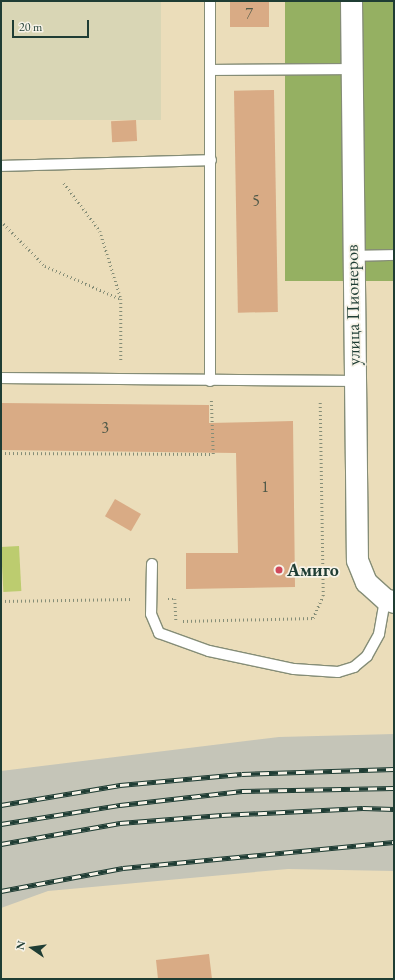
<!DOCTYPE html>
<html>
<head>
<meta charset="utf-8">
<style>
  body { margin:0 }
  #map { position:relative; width:395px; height:980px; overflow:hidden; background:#ebddba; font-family:"EB Garamond",serif }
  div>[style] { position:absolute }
  .built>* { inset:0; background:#d9d6b5; transform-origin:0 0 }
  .industrial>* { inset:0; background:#c5c5b8 }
  .green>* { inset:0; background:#bccc6f; transform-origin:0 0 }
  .forest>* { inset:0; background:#95b062; transform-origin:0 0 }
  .building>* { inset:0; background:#d9ab85; transform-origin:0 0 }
  .path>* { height:2.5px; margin-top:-1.25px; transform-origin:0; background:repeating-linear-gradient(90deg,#858d77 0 1px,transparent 0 4px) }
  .roads { filter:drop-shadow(1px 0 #858d77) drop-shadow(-1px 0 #858d77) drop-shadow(0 1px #858d77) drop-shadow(0 -1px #858d77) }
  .lane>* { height:10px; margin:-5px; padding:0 5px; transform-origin:5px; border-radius:5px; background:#fff }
  .street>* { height:21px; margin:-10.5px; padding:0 10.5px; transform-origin:10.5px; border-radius:10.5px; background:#fff }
  .rail>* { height:4.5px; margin-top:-2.25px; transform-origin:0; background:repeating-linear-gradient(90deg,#f7f3e8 0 9px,#1f3d34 0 18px); box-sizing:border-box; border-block:1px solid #1f3d34 }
  .dots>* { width:11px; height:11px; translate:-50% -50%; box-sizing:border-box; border:2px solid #f7f3e8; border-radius:50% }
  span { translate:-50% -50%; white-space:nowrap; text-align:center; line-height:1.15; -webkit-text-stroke:3.5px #f7f3e8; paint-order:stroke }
  .number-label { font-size:16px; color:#4e5848 }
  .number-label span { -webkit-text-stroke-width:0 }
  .street-label { font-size:18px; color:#1f3d34 }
  .poi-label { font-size:18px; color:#1f3d34; font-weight:700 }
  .left { translate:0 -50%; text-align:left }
  .frame { position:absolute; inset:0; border:2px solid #1f3d34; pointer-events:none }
  .north { position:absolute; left:12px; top:928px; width:40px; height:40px; -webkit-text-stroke:3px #f7f3e8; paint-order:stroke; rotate:283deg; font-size:11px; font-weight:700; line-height:16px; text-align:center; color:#1f3d34 }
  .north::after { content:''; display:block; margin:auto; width:14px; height:18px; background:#1f3d34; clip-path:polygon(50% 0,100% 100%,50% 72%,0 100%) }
  .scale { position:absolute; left:12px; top:20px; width:77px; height:18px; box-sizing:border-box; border:2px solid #1f3d34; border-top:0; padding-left:5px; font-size:12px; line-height:14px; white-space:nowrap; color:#1f3d34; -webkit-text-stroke:3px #f7f3e8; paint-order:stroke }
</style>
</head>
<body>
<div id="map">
  <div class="built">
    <i style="left:1px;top:1px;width:160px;height:119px"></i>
  </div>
  <div class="industrial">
    <i style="clip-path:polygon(394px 734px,394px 871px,288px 869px,48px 891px,1px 908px,1px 771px,279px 737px)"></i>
  </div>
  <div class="green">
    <i style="left:19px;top:546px;width:45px;height:18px;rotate:87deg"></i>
  </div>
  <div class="forest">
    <i style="left:285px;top:1px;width:109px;height:280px"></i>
  </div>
  <div class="building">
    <i style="left:230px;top:1px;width:39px;height:26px"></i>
    <i style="left:274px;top:90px;width:222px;height:40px;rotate:89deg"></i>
    <i style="left:136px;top:120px;width:21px;height:25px;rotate:87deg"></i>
    <i style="clip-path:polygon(1px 403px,209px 405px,209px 423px,293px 421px,295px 587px,186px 589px,186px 553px,238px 553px,236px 453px,1px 450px)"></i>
    <i style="left:115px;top:499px;width:30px;height:20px;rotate:30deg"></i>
    <i style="clip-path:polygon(209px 954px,212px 979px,158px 979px,156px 960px)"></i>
  </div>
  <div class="path">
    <i style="left:64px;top:183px;width:60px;rotate:53.1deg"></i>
    <i style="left:100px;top:231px;width:71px;rotate:72.8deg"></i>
    <i style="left:1px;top:221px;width:63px;rotate:45.6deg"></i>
    <i style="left:45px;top:266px;width:83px;rotate:23.5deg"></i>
    <i style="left:121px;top:299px;width:62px;rotate:90deg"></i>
    <i style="left:1px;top:453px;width:212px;rotate:0.3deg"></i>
    <i style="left:213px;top:454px;width:56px;rotate:-92deg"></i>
    <i style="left:168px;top:599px;width:7px"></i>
    <i style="left:175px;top:599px;width:21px;rotate:87deg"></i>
    <i style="left:1px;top:601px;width:132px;rotate:-0.9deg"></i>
    <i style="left:183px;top:621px;width:130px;rotate:-1.3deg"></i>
    <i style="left:313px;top:618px;width:24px;rotate:-66deg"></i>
    <i style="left:323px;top:596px;width:196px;rotate:-90.9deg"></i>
  </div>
  <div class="roads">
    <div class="lane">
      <i style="left:210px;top:1px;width:380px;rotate:90deg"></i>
      <i style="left:210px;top:70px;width:142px;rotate:-0.4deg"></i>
      <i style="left:1px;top:166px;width:210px;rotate:-1.6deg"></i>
      <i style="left:353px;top:256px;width:41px;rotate:-1.4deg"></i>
      <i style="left:1px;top:378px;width:353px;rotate:0.5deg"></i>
      <i style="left:152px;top:564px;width:50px;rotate:91.1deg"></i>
      <i style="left:151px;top:614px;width:21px;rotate:67deg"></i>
      <i style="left:159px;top:633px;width:53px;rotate:19.8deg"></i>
      <i style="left:209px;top:651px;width:87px;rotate:12deg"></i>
      <i style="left:294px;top:669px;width:44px;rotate:3.9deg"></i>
      <i style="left:338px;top:672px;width:17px;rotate:-17deg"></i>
      <i style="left:354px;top:667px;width:17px;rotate:-40deg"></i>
      <i style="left:367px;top:656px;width:25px;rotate:-61deg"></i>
      <i style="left:379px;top:634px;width:36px;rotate:-80deg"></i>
    </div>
    <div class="street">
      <i style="left:351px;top:1px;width:559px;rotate:89.39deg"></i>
      <i style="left:357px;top:560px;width:24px;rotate:68deg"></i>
      <i style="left:366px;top:582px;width:25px;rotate:42deg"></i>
      <i style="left:385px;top:599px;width:9px;rotate:18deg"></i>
    </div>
  </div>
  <div class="rail">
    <i style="left:1px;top:805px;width:121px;rotate:-9.5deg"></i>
    <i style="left:120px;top:785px;width:122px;rotate:-5.2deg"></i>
    <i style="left:242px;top:774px;width:152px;rotate:-1.9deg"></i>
    <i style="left:1px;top:824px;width:121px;rotate:-9.1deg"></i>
    <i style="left:120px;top:805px;width:123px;rotate:-6.5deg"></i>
    <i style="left:242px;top:791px;width:152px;rotate:-1.1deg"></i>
    <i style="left:1px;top:844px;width:121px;rotate:-10deg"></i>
    <i style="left:120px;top:823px;width:102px;rotate:-4.5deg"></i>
    <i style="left:222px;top:815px;width:141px;rotate:-2.8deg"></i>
    <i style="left:363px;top:808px;width:31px;rotate:2deg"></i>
    <i style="left:1px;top:891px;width:124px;rotate:-10.7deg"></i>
    <i style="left:123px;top:868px;width:272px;rotate:-5.5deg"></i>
  </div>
  <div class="dots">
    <i style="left:279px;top:570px;background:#d1495b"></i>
  </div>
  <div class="number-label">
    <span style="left:249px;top:14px">7</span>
    <span style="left:256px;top:201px">5</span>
    <span style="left:105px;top:428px">3</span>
    <span style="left:265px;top:487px">1</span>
  </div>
  <div class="street-label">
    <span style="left:353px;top:305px;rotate:-91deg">улица Пионеров</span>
  </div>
  <div class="poi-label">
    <span class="left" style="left:287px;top:570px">Амиго</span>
  </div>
  <div class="frame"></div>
  <div class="north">N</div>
  <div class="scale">20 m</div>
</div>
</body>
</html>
